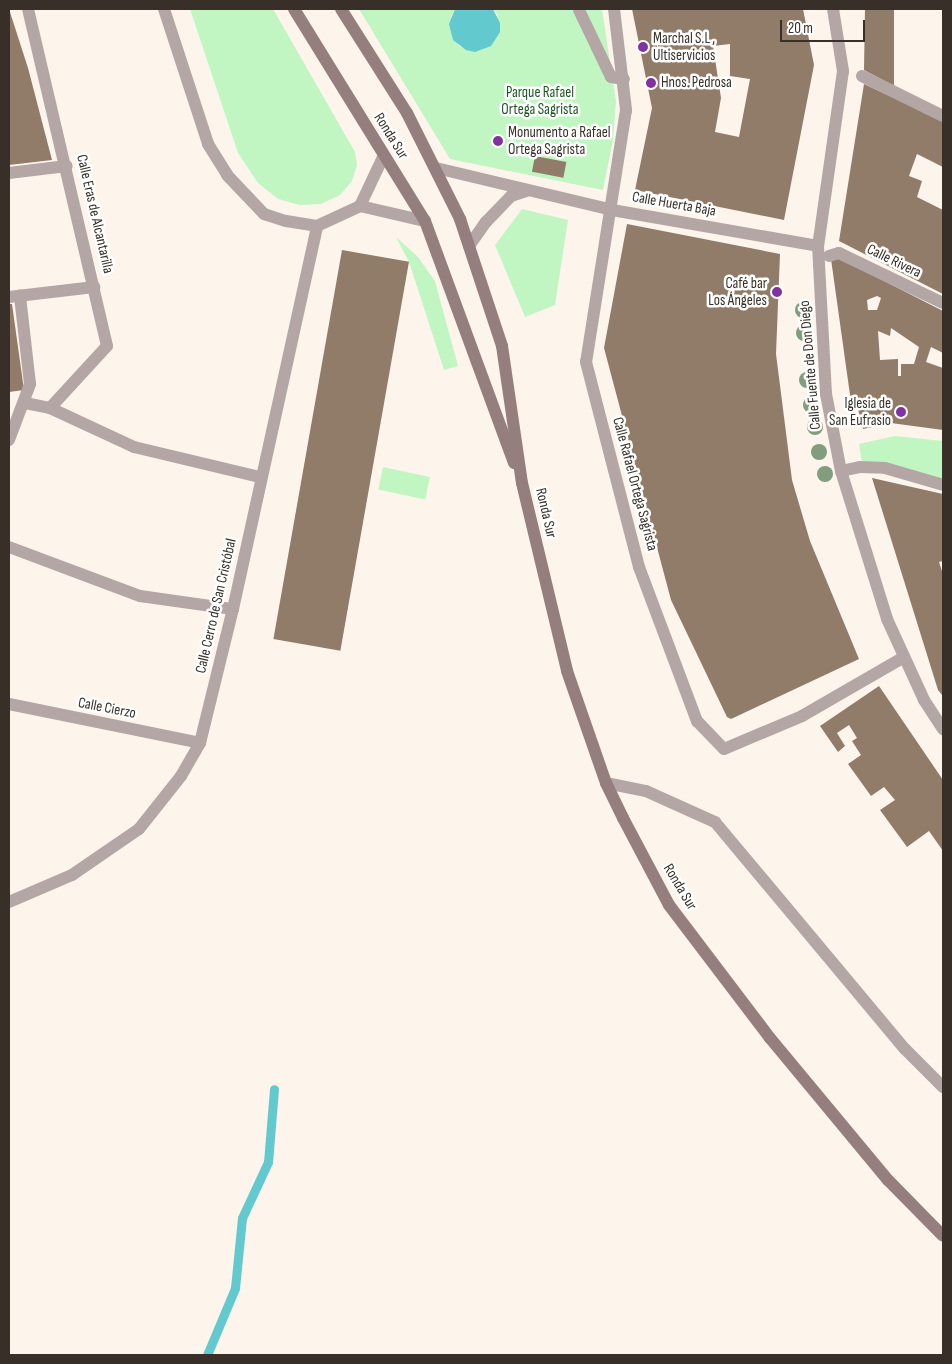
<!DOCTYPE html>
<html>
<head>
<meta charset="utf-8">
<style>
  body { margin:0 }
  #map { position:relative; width:952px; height:1364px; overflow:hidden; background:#fdf4ec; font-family:"Sofia Sans Condensed",sans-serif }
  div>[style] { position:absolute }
  .green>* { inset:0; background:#c1f6c3; transform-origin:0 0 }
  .water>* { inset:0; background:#62c9cf }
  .stream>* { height:9px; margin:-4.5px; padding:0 4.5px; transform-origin:4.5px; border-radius:4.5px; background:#62c9cf }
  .building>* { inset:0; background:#907c69; transform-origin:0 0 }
  .service>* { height:12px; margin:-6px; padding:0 6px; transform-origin:6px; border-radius:6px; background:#b4a6a5 }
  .pedestrian>* { height:12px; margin:-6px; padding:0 6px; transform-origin:6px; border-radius:6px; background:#b4a6a5 }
  .minor>* { height:12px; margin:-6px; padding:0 6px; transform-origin:6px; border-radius:6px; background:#b4a6a5 }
  .secondary>* { height:12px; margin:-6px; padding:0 6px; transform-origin:6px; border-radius:6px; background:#947f7e }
  .trees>* { width:16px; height:16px; margin:-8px; border-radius:50%; background:#809d7d }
  .dots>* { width:14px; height:14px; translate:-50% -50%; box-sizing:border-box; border:2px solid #fff; border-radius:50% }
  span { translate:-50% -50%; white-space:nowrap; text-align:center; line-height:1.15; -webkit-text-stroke:5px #fff; paint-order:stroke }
  .poi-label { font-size:15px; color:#383028 }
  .left { translate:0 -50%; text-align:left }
  .right { translate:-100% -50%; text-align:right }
  .park-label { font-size:15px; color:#1a5522 }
  .street-label { font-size:15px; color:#383028 }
  .frame { position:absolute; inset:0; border:10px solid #383028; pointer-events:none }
  .scale { position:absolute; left:780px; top:20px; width:85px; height:22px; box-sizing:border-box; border:2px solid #383028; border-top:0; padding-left:6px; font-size:15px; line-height:18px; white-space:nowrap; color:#383028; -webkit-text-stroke:4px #fff; paint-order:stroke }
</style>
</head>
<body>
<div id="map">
  <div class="green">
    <i style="clip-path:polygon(190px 9px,273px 9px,355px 152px,357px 165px,352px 181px,340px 195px,321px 204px,300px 205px,278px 199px,258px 183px,238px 153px)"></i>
    <i style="clip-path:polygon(359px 9px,455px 9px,451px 16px,459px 46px,475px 52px,498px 15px,493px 9px,602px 9px,616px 101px,613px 140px,603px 190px,450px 159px)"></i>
    <i style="clip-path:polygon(522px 209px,568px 220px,555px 305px,525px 317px,495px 245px)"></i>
    <i style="clip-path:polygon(396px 237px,418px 257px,435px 281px,458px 366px,444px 370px,409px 262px)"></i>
    <i style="clip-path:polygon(895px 436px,943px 441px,943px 480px,862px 464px,859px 444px)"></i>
    <i style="left:383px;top:467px;width:48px;height:23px;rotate:12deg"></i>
  </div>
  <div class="water">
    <i style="clip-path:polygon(455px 9px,493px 9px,500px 23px,500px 32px,491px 46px,475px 52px,466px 50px,453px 40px,449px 24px)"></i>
  </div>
  <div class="stream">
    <i style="left:207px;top:1355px;width:73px;rotate:-67.3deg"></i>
    <i style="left:235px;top:1288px;width:70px;rotate:-84.3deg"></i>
    <i style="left:242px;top:1218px;width:62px;rotate:-65.1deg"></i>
    <i style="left:268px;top:1162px;width:73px;rotate:-85.3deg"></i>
  </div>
  <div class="building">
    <i style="clip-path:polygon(9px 9px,28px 68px,52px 160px,9px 165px)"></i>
    <i style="clip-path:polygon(evenodd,632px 9px,803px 9px,814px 65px,784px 220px,635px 190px,652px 108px,632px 9px,730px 44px,730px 76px,750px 79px,739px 137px,715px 132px,721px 98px,713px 46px,730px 44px)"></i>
    <i style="clip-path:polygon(865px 9px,894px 9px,894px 86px,864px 70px)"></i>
    <i style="clip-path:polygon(864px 84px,943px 121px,943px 167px,917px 154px,909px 176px,922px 181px,917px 197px,943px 210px,943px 294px,839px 241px)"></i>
    <i style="left:535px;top:156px;width:32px;height:16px;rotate:11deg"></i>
    <i style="clip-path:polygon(627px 224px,780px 254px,776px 354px,792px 480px,810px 541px,859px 659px,731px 719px,727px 717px,671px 600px,604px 348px)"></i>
    <i style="left:342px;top:250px;width:68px;height:395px;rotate:10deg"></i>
    <i style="clip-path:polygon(evenodd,831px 259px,841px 259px,943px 311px,943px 353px,931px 347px,926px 362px,943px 368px,943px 430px,891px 423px,863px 429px,856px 401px,851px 402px,831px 259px,877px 296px,881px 298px,877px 310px,868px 310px,867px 300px,877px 296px,831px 259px,891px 328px,919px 347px,914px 364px,901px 364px,901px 376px,898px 376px,898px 359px,880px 360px,878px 331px,890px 336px,891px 328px)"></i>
    <i style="clip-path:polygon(9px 304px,12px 304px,24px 390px,9px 392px)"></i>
    <i style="clip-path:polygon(872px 478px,943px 494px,943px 561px,939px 562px,943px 574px,943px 696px,938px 690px)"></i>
    <i style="clip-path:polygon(879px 686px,943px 780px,943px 851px,929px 831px,907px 847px,880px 810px,895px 800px,884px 787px,871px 796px,848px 764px,861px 755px,852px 741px,857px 738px,849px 725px,837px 733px,845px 746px,838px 752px,820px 726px)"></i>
  </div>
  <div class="service">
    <i style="left:579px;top:10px;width:74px;rotate:64.5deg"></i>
    <i style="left:611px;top:77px;width:13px;rotate:9deg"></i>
  </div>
  <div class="pedestrian">
    <i style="left:862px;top:76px;width:90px;rotate:26.3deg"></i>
    <i style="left:829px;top:256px;width:10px;rotate:-17deg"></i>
    <i style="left:839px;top:253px;width:115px;rotate:25.7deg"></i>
  </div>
  <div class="minor">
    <i style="left:28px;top:9px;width:346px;rotate:76.8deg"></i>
    <i style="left:107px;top:346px;width:84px;rotate:132.6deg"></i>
    <i style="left:164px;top:9px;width:142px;rotate:71.9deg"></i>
    <i style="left:208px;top:144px;width:36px;rotate:58deg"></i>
    <i style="left:227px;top:175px;width:54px;rotate:46.5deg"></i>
    <i style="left:264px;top:214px;width:23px;rotate:18deg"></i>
    <i style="left:286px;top:221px;width:31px;rotate:9deg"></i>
    <i style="left:317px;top:226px;width:47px;rotate:-24.9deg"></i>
    <i style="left:360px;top:206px;width:67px;rotate:13deg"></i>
    <i style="left:614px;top:9px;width:102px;rotate:83.2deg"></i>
    <i style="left:626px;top:110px;width:255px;rotate:99deg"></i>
    <i style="left:586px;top:362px;width:212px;rotate:75.5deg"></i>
    <i style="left:639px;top:567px;width:165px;rotate:69.4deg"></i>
    <i style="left:697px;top:721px;width:39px;rotate:46deg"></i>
    <i style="left:724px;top:749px;width:85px;rotate:-22.9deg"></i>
    <i style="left:802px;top:716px;width:118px;rotate:-30deg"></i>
    <i style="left:833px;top:9px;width:63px;rotate:80.8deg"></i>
    <i style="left:843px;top:71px;width:177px;rotate:98.1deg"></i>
    <i style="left:818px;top:246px;width:148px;rotate:86.9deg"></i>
    <i style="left:826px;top:394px;width:78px;rotate:79deg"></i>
    <i style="left:841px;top:471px;width:155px;rotate:72.7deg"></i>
    <i style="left:887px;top:619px;width:89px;rotate:65.4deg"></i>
    <i style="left:924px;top:700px;width:35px;rotate:57deg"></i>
    <i style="left:436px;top:168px;width:181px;rotate:13.4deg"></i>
    <i style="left:612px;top:210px;width:209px;rotate:9.9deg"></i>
    <i style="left:9px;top:173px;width:58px;rotate:-6.9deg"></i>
    <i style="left:360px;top:206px;width:56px;rotate:-64.8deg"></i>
    <i style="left:469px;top:246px;width:29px;rotate:-55deg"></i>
    <i style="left:486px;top:222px;width:36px;rotate:-46deg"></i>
    <i style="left:511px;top:196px;width:16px;rotate:-18deg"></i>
    <i style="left:9px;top:297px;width:86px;rotate:-6.7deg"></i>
    <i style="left:25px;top:403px;width:25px;rotate:11deg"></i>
    <i style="left:50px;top:408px;width:93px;rotate:24.9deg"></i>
    <i style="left:134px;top:447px;width:130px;rotate:13.4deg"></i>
    <i style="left:9px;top:440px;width:60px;rotate:-69.4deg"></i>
    <i style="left:30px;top:384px;width:89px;rotate:-96.5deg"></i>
    <i style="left:841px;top:471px;width:19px;rotate:-12deg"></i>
    <i style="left:860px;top:467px;width:25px;rotate:2deg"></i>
    <i style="left:885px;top:468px;width:60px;rotate:16.3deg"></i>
    <i style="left:9px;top:547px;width:140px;rotate:20.5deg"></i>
    <i style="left:140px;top:596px;width:94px;rotate:8deg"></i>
    <i style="left:9px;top:704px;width:195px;rotate:11.5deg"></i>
    <i style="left:606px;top:783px;width:41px;rotate:11.3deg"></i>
    <i style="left:646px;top:791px;width:76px;rotate:24.2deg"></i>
    <i style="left:715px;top:822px;width:296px;rotate:50.1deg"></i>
    <i style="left:905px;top:1049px;width:54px;rotate:45deg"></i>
    <i style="left:9px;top:902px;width:69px;rotate:-23.2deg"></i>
    <i style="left:72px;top:875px;width:81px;rotate:-34.5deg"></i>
    <i style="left:139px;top:829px;width:68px;rotate:-51.6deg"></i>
    <i style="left:181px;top:776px;width:38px;rotate:-60deg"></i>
    <i style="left:200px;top:743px;width:138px;rotate:-76.2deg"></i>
    <i style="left:233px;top:609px;width:392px;rotate:-77.6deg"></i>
  </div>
  <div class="secondary">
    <i style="left:294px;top:9px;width:249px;rotate:58.3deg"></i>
    <i style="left:425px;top:221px;width:258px;rotate:69.8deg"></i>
    <i style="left:341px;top:9px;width:123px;rotate:57.6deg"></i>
    <i style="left:407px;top:113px;width:119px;rotate:63.4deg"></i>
    <i style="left:460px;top:219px;width:134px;rotate:71.7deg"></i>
    <i style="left:502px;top:346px;width:138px;rotate:81.7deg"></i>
    <i style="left:522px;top:483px;width:193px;rotate:76.5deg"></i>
    <i style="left:567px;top:671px;width:119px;rotate:70.8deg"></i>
    <i style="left:606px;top:783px;width:39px;rotate:64deg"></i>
    <i style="left:623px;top:818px;width:98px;rotate:62.1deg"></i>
    <i style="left:669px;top:905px;width:167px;rotate:52.8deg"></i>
    <i style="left:770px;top:1038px;width:185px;rotate:50.3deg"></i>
    <i style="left:888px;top:1180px;width:78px;rotate:45.5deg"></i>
  </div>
  <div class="trees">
    <i style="left:803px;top:310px"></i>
    <i style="left:804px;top:333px"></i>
    <i style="left:807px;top:380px"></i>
    <i style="left:811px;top:405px"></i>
    <i style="left:815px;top:427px"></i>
    <i style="left:819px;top:452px"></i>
    <i style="left:825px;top:474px"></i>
  </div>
  <div class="dots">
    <i style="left:643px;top:47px;background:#8132a2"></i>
    <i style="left:651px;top:83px;background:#8132a2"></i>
    <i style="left:498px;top:141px;background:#8132a2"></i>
    <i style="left:777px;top:292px;background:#8132a2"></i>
    <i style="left:901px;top:412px;background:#8132a2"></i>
  </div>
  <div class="poi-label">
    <span class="left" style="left:653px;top:47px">Marchal S.L ,<br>Ultiservicios</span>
    <span class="left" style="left:661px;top:83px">Hnos. Pedrosa</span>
    <span class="left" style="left:508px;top:141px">Monumento a Rafael<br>Ortega Sagrista</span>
    <span class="right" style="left:767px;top:292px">Café bar<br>Los Ángeles</span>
    <span class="right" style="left:891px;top:412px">Iglesia de<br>San Eufrasio</span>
  </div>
  <div class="park-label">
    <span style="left:540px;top:101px">Parque Rafael<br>Ortega Sagrista</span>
  </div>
  <div class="street-label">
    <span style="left:391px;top:136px;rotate:58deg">Ronda Sur</span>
    <span style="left:674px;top:204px;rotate:10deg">Calle Huerta Baja</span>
    <span style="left:95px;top:214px;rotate:77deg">Calle Eras de Alcantarilla</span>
    <span style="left:894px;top:261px;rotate:26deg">Calle Rivera</span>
    <span style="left:810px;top:365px;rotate:-95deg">Calle Fuente de Don Diego</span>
    <span style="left:635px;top:484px;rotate:75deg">Calle Rafael Ortega Sagrista</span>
    <span style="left:546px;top:513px;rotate:77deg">Ronda Sur</span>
    <span style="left:216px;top:606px;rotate:-77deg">Calle Cerro de San Cristóbal</span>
    <span style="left:107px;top:708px;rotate:11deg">Calle Cierzo</span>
    <span style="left:680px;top:887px;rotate:59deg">Ronda Sur</span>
  </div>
  <div class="frame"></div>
  <div class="scale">20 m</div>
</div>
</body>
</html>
